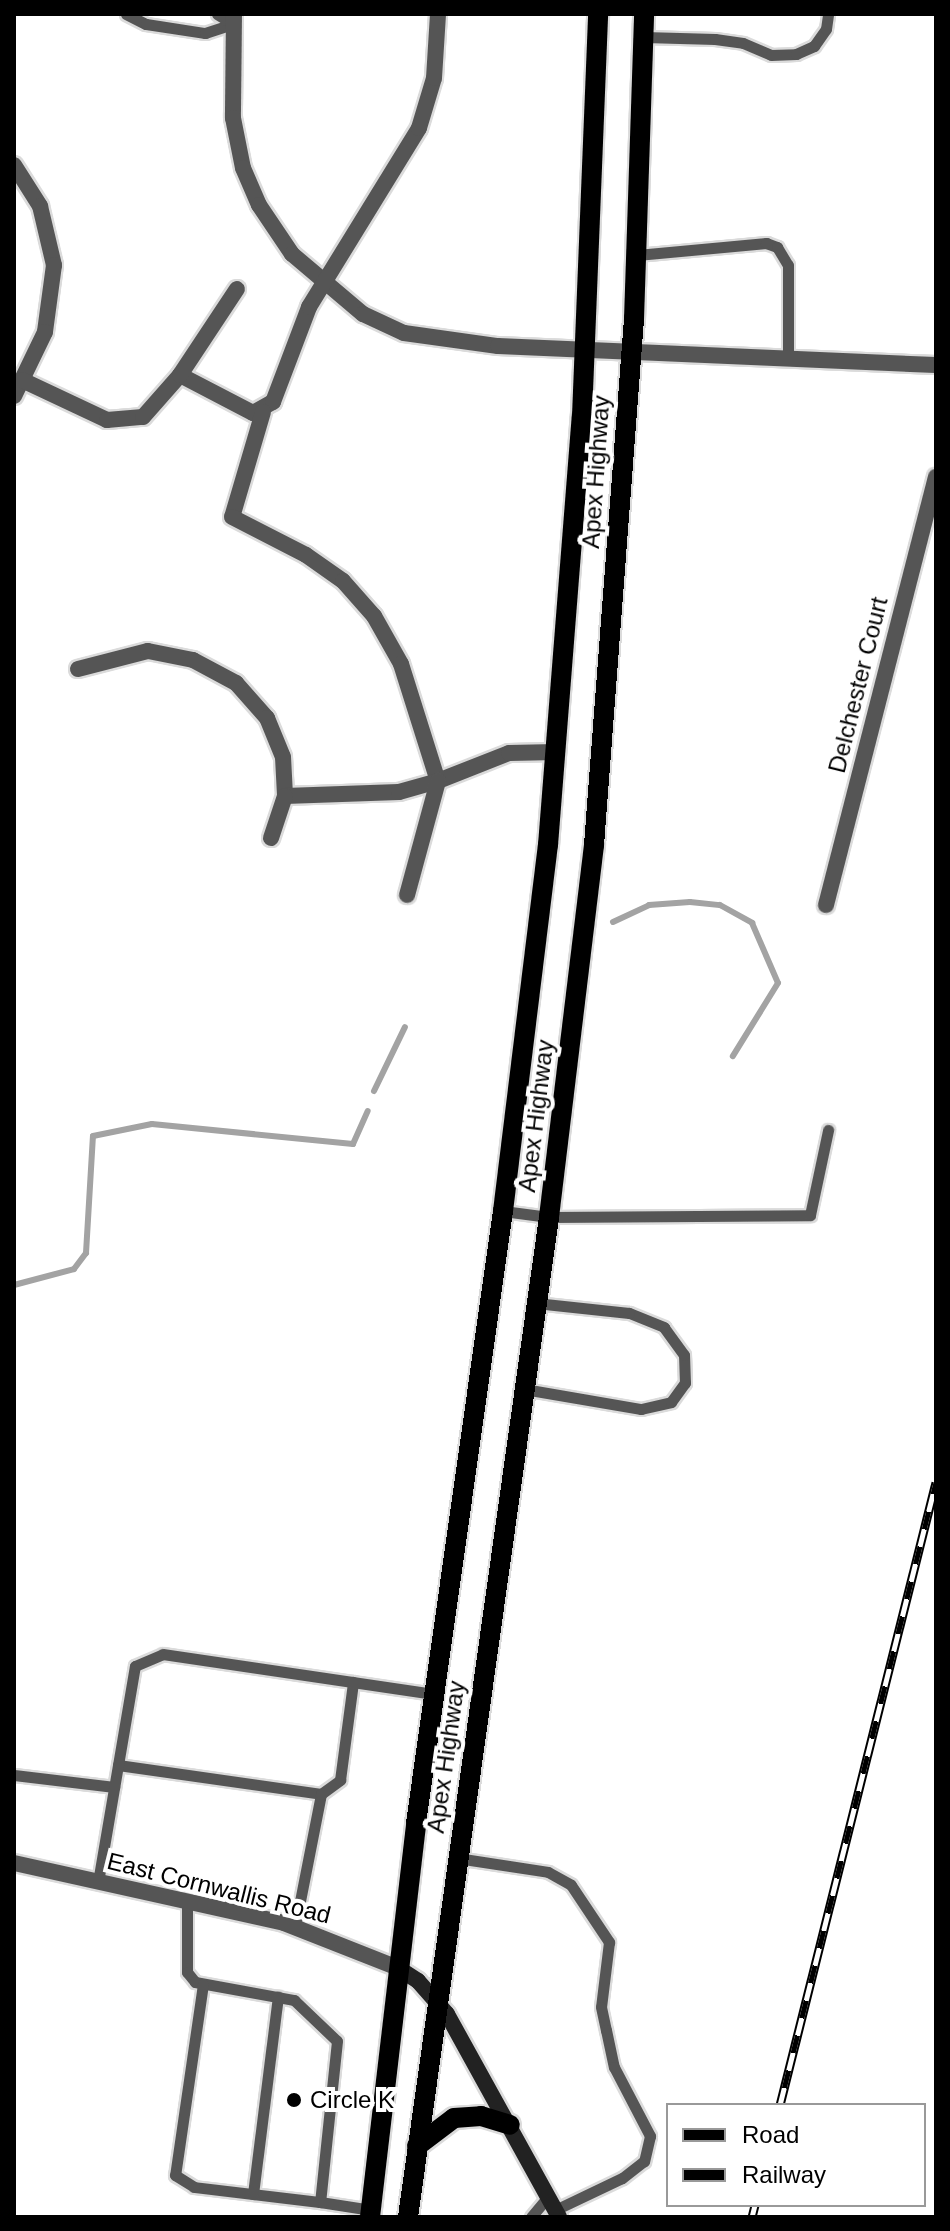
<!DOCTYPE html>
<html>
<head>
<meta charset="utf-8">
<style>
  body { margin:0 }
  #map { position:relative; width:950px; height:2231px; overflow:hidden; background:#fff; font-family:Arial,sans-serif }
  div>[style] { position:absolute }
  .stream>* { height:6px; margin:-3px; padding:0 3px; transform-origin:3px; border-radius:3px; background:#a3a3a3 }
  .roads { filter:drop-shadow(2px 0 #dbdbdb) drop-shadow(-2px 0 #dbdbdb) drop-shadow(0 2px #dbdbdb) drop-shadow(0 -2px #dbdbdb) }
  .service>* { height:11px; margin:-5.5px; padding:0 5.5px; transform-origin:5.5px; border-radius:5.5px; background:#555 }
  .minor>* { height:16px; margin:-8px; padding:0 8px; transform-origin:8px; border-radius:8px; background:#555 }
  .tertiary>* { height:16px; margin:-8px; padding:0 8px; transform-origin:8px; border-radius:8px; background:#555 }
  .secondary>* { height:16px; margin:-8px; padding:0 8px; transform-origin:8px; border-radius:8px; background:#222 }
  .primary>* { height:20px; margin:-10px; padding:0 10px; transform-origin:10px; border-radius:10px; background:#000 }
  .rail>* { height:9px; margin-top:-4.5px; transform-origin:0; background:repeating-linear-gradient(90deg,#fff 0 18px,#000 0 36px); box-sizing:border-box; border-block:2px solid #000 }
  .dots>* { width:22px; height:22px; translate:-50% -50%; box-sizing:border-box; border:4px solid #fff; border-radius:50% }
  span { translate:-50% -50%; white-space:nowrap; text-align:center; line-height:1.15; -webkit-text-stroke:8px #fff; paint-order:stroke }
  .street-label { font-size:24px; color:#000 }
  .poi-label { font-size:24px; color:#000 }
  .left { translate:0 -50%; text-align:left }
  .frame { position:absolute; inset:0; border:16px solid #000; pointer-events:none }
  .legend { position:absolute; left:666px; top:2103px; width:260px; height:104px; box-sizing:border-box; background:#fff; border:2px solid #999; margin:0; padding:10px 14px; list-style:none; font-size:24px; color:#000 }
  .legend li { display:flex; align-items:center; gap:16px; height:40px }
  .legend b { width:40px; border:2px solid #999 }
</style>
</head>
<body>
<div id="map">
  <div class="stream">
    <i style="left:613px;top:922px;width:40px;rotate:-25deg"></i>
    <i style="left:649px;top:905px;width:41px;rotate:-4.2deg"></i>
    <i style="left:690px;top:902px;width:30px;rotate:6deg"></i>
    <i style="left:720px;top:905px;width:37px;rotate:29deg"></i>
    <i style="left:752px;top:923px;width:65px;rotate:66.6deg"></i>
    <i style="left:778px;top:983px;width:86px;rotate:121.7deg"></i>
    <i style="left:374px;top:1091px;width:71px;rotate:-64.2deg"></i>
    <i style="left:14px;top:1285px;width:62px;rotate:-14.9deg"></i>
    <i style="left:74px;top:1269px;width:20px;rotate:-53deg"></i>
    <i style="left:86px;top:1253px;width:117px;rotate:-86.6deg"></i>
    <i style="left:93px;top:1136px;width:60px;rotate:-11.5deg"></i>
    <i style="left:152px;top:1124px;width:202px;rotate:5.7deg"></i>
    <i style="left:353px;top:1144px;width:36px;rotate:-66deg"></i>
  </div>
  <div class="roads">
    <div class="service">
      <i style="left:126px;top:14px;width:22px;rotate:27deg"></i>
      <i style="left:146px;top:24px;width:60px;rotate:8.7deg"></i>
      <i style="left:205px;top:33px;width:29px;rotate:-18deg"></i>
      <i style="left:217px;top:14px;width:19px;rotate:32deg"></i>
      <i style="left:644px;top:37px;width:71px;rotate:1.6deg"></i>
      <i style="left:715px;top:39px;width:28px;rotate:8deg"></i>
      <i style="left:743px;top:43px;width:30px;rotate:23deg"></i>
      <i style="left:771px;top:55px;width:25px;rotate:-2deg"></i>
      <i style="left:796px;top:54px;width:20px;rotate:-24deg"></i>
      <i style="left:814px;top:46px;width:21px;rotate:-55deg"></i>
      <i style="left:826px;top:29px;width:15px;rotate:-82deg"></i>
      <i style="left:637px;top:255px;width:130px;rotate:-5.3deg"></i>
      <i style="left:766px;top:243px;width:12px;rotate:20deg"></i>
      <i style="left:777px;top:247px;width:21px;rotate:59deg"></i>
      <i style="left:788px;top:265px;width:94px;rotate:90deg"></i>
      <i style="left:503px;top:1211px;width:46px;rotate:7.4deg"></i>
      <i style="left:549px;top:1217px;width:261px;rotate:-0.4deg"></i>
      <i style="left:810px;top:1215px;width:87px;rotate:-78deg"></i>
      <i style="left:524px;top:1389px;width:119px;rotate:9.7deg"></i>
      <i style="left:641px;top:1409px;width:31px;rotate:-13deg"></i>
      <i style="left:671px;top:1402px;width:24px;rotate:-54deg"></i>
      <i style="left:685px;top:1383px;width:28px;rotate:-92deg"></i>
      <i style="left:684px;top:1355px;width:34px;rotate:-126deg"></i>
      <i style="left:664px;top:1327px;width:38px;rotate:-158deg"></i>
      <i style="left:629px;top:1313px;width:94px;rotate:-173.9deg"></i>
      <i style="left:118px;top:1765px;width:205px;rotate:8.1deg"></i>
      <i style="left:321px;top:1794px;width:136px;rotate:101.1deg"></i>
      <i style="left:14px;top:1775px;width:101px;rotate:6.8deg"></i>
      <i style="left:321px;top:1794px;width:24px;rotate:-36deg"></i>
      <i style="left:340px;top:1780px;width:99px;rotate:-82.4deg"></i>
      <i style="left:457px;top:1858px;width:92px;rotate:8.7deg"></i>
      <i style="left:548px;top:1872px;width:26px;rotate:29deg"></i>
      <i style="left:571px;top:1885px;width:69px;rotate:56.3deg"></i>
      <i style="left:609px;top:1942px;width:65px;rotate:97deg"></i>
      <i style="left:601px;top:2007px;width:24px;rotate:78deg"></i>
      <i style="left:606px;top:2030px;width:38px;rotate:78deg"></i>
      <i style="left:614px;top:2067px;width:78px;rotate:62.4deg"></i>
      <i style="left:650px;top:2136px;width:26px;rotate:103deg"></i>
      <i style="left:644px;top:2161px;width:28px;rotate:142deg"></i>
      <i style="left:622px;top:2178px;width:74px;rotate:154.5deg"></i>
      <i style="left:98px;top:1882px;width:219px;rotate:-80.3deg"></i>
      <i style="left:135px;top:1666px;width:30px;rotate:-23deg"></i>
      <i style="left:163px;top:1654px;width:275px;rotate:8.4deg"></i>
      <i style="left:187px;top:1902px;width:70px;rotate:90deg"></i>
      <i style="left:187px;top:1972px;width:13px;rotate:51deg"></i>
      <i style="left:195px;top:1982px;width:101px;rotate:10.3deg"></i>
      <i style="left:294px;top:2000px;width:59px;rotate:43.6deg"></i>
      <i style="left:337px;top:2041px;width:162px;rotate:96deg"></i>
      <i style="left:320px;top:2202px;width:52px;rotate:8.9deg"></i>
      <i style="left:203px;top:1984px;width:193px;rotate:98.3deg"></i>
      <i style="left:175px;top:2175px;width:22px;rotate:32deg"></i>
      <i style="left:194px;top:2187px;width:127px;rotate:6.8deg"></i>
      <i style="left:253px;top:2194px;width:199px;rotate:-82.8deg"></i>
      <i style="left:531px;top:2217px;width:26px;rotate:-50deg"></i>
    </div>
    <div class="minor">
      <i style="left:234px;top:14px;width:104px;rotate:90.6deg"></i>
      <i style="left:233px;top:118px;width:51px;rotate:78.7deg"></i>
      <i style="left:243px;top:168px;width:40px;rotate:66.6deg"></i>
      <i style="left:259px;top:205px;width:59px;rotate:56deg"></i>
      <i style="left:292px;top:254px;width:93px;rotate:40.2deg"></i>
      <i style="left:363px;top:314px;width:45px;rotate:24.9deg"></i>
      <i style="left:404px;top:333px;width:95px;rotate:7.9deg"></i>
      <i style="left:498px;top:346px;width:438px;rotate:2.5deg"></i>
      <i style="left:14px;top:165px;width:49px;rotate:57.6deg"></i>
      <i style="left:40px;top:206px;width:61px;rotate:76.7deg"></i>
      <i style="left:54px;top:265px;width:68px;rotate:97.7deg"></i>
      <i style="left:45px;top:332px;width:71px;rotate:115.8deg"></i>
      <i style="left:180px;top:375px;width:82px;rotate:27.5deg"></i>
      <i style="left:253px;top:413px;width:23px;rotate:-29deg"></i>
      <i style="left:273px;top:402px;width:102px;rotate:-69.2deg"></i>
      <i style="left:309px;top:307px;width:210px;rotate:-58.4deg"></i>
      <i style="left:419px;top:128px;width:52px;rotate:-73.3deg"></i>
      <i style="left:434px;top:78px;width:64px;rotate:-86.4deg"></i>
      <i style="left:22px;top:380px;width:94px;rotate:25.2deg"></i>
      <i style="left:107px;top:420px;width:36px;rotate:-5deg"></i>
      <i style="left:143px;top:417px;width:56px;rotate:-48.6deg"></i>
      <i style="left:180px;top:375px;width:103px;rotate:-56.5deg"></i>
      <i style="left:263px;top:412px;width:109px;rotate:106.4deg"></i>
      <i style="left:232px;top:517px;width:83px;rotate:27.2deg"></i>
      <i style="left:306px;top:555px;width:45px;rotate:35.1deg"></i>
      <i style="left:343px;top:581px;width:47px;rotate:48.5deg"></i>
      <i style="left:374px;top:616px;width:55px;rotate:60.6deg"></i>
      <i style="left:401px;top:664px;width:123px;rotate:72.5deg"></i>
      <i style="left:438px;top:781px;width:76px;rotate:-21.5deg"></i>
      <i style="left:509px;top:753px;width:47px;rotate:-1.2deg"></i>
      <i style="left:78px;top:669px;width:72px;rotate:-14.4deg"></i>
      <i style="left:148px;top:651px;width:46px;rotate:11.3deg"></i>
      <i style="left:193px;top:660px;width:49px;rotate:28.1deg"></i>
      <i style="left:236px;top:683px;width:47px;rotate:48.5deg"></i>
      <i style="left:267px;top:718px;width:42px;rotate:67.7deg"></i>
      <i style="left:283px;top:757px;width:39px;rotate:87deg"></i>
      <i style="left:285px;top:796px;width:114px;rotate:-2deg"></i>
      <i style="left:399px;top:792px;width:41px;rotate:-15.8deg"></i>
      <i style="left:438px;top:781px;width:118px;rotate:105.2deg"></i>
      <i style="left:271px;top:838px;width:44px;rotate:-71.6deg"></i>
      <i style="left:826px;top:905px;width:442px;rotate:-75.6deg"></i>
    </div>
    <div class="tertiary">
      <i style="left:14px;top:1863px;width:277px;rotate:12.5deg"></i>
      <i style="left:284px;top:1923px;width:123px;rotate:21.5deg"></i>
    </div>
    <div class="secondary">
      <i style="left:398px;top:1968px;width:24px;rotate:33deg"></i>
      <i style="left:418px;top:1981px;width:44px;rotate:48.7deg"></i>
      <i style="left:447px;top:2014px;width:232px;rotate:61.1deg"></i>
    </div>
    <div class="primary">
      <i style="left:417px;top:2146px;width:46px;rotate:-37.1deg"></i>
      <i style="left:454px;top:2118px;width:27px;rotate:-4deg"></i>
      <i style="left:481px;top:2116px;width:30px;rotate:17deg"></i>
      <i style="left:370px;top:2217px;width:397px;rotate:-83.3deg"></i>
      <i style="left:416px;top:1823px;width:618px;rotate:-81.91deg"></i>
      <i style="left:503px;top:1211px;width:369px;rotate:-83deg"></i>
      <i style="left:548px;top:845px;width:430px;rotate:-85.5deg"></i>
      <i style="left:582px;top:416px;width:402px;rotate:-87.7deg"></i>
      <i style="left:408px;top:2217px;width:1010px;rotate:-81.97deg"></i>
      <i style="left:549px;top:1217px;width:375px;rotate:-83.1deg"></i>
      <i style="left:594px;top:845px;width:528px;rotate:-85.65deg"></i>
      <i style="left:634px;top:319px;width:305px;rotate:-88.1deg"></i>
    </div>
  </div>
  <div class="rail">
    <i style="left:780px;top:2105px;width:642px;rotate:-75.94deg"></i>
    <i style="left:752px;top:2217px;width:12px;rotate:-76deg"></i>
  </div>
  <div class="dots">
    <i style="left:294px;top:2100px;background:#000"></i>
  </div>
  <div class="street-label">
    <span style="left:596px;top:472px;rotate:-86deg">Apex Highway</span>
    <span style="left:858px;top:685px;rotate:-76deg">Delchester Court</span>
    <span style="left:536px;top:1116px;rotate:-83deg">Apex Highway</span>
    <span style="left:446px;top:1757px;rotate:-82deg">Apex Highway</span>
    <span style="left:219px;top:1888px;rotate:14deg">East Cornwallis Road</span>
  </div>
  <div class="poi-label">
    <span class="left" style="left:310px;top:2100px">Circle K</span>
  </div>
  <div class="frame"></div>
  <ul class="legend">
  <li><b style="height:10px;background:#000"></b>Road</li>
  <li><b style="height:10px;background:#000"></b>Railway</li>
  </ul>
</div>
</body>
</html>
